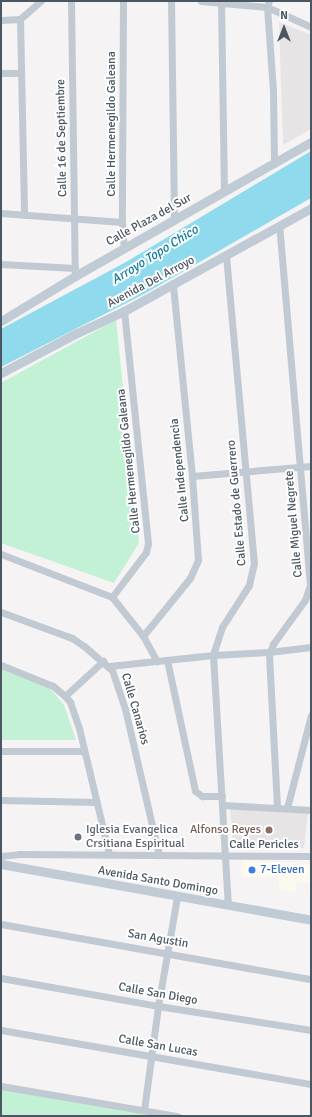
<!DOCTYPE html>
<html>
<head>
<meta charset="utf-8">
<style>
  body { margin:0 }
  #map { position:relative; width:312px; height:1117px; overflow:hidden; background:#f5f3f3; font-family:Signika,sans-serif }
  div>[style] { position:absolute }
  .commercial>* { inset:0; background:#fdf9ef }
  .education>* { inset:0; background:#e6e4e5 }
  .green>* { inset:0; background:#c3f1d5 }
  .water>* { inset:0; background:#90daee }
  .street>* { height:7px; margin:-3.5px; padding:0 3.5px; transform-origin:3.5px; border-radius:3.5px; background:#c1cad2 }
  .secondary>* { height:9px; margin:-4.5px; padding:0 4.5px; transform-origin:4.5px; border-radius:4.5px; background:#c1cbd6 }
  .dots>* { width:11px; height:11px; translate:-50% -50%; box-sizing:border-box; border:2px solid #fff; border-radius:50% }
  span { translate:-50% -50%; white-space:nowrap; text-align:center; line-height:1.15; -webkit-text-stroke:4px #fff; paint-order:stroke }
  .street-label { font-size:12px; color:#4a5661 }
  .worship-label { font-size:12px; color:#5b616d }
  .left { translate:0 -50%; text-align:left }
  .education-label { font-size:12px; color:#785e54 }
  .right { translate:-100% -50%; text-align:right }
  .shop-label { font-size:12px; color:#366cbe }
  .water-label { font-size:13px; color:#0c7c9b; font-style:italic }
  .frame { position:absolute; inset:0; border:2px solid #4a5661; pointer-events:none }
  .north { position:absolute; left:264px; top:8px; width:40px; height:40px; -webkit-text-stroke:3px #fff; paint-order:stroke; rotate:0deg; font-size:11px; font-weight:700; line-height:16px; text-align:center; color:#4a5661 }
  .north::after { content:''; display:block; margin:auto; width:14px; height:18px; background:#4a5661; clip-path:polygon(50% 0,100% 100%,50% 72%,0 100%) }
</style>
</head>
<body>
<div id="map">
  <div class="commercial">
    <i style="clip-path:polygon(242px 860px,311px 864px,311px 895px,309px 895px,311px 883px,296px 882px,296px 892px,279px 889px,279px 877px,241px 877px)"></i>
  </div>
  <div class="education">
    <i style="clip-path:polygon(279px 22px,311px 35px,311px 129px,283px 145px)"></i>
    <i style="clip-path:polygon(230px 808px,308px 812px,304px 848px,233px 847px)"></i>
  </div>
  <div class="green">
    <i style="clip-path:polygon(116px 320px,139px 543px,114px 583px,1px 543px,1px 383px)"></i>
    <i style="clip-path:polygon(1px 668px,47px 685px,64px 705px,76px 740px,1px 740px)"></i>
    <i style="clip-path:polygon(1px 1089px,155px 1116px,1px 1116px)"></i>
  </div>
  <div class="water">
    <i style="clip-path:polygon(311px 151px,311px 198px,144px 294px,1px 367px,1px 329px,126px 262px)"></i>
  </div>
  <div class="street">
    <i style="left:71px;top:1px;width:275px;rotate:89.2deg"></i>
    <i style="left:123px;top:1px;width:221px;rotate:90.3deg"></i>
    <i style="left:122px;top:222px;width:26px;rotate:86deg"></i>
    <i style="left:171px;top:1px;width:219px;rotate:89.2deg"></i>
    <i style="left:201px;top:1px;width:66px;rotate:5.2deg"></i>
    <i style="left:267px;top:7px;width:48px;rotate:24.4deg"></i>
    <i style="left:269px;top:1px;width:6px;rotate:108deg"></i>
    <i style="left:267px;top:7px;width:84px;rotate:85.9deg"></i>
    <i style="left:273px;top:91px;width:73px;rotate:89.2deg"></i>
    <i style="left:221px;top:2px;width:189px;rotate:89.1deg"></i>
    <i style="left:20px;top:19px;width:196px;rotate:88.8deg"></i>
    <i style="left:1px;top:20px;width:19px;rotate:-3deg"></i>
    <i style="left:20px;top:19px;width:28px;rotate:-41deg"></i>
    <i style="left:1px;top:73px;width:20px"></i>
    <i style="left:1px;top:213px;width:121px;rotate:4.3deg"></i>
    <i style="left:226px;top:256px;width:308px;rotate:84.8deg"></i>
    <i style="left:254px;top:563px;width:23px;rotate:103deg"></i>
    <i style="left:249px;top:585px;width:50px;rotate:122.7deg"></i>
    <i style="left:222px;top:627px;width:29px;rotate:108deg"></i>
    <i style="left:213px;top:655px;width:251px;rotate:86.6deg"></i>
    <i style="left:1px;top:264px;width:74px;rotate:3.1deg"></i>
    <i style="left:192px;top:476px;width:119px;rotate:-4.8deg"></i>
    <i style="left:1px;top:554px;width:119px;rotate:21.2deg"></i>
    <i style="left:112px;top:597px;width:50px;rotate:51.5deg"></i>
    <i style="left:143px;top:636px;width:29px;rotate:61deg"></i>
    <i style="left:112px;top:597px;width:56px;rotate:-52.9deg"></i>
    <i style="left:146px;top:552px;width:9px;rotate:-77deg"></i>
    <i style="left:148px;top:543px;width:233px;rotate:-95.9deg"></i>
    <i style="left:1px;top:612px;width:76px;rotate:20.1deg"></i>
    <i style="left:72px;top:638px;width:14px;rotate:34deg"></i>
    <i style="left:84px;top:646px;width:37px;rotate:41deg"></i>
    <i style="left:112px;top:670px;width:41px;rotate:71.6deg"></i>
    <i style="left:125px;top:709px;width:150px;rotate:76.9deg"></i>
    <i style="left:143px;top:636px;width:75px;rotate:-51deg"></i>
    <i style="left:190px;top:578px;width:20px;rotate:-66deg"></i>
    <i style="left:198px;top:560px;width:84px;rotate:-94.1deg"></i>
    <i style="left:192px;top:476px;width:192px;rotate:-95.7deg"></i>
    <i style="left:167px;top:660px;width:134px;rotate:77.9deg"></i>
    <i style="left:195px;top:791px;width:9px;rotate:36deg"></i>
    <i style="left:202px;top:796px;width:20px"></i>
    <i style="left:1px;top:665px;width:56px;rotate:22deg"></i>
    <i style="left:53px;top:686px;width:16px;rotate:40deg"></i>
    <i style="left:65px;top:696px;width:8px;rotate:50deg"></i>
    <i style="left:70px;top:702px;width:28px;rotate:71deg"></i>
    <i style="left:79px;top:728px;width:130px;rotate:76.6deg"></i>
    <i style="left:109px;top:666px;width:105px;rotate:-6deg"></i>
    <i style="left:213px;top:655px;width:56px;rotate:-3.1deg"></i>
    <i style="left:269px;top:652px;width:42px;rotate:-6.8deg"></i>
    <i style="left:65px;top:696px;width:52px;rotate:-42.6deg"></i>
    <i style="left:1px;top:751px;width:83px"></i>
    <i style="left:1px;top:800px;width:95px;rotate:1.2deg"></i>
    <i style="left:223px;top:805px;width:88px;rotate:3.3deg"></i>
    <i style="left:277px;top:807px;width:152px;rotate:-93deg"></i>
    <i style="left:269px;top:655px;width:12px;rotate:-70deg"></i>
    <i style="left:273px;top:644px;width:54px;rotate:-54deg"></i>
    <i style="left:305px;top:600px;width:16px;rotate:-72deg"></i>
    <i style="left:310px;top:585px;width:360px;rotate:-94.9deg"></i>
    <i style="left:287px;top:808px;width:96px;rotate:-75.5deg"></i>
    <i style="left:1px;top:856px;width:18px;rotate:-6deg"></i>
    <i style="left:19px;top:854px;width:292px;rotate:0.4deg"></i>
    <i style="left:1px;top:924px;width:315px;rotate:10.1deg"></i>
    <i style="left:1px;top:978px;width:159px;rotate:10.1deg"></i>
    <i style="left:158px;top:1006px;width:155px;rotate:8.9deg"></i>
    <i style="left:1px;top:1030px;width:315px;rotate:9.9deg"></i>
    <i style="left:1px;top:1086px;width:179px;rotate:9.7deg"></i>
    <i style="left:144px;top:1110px;width:105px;rotate:-82.3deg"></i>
    <i style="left:158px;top:1006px;width:111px;rotate:-80.1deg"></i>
  </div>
  <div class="secondary">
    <i style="left:1px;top:321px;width:87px;rotate:-31.3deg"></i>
    <i style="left:75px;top:276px;width:271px;rotate:-29.6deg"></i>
    <i style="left:1px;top:373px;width:84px;rotate:-27.8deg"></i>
    <i style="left:75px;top:334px;width:54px;rotate:-25.1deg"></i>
    <i style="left:124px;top:311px;width:213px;rotate:-28.8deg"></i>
    <i style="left:1px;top:864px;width:315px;rotate:10.2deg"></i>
  </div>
  <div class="dots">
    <i style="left:269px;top:830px;background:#8d6e63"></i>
    <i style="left:78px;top:837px;background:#6b7280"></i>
    <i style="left:252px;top:870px;background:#3f7fe0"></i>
  </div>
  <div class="street-label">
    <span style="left:112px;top:124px;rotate:-90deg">Calle Hermenegildo Galeana</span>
    <span style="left:62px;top:138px;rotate:-91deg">Calle 16 de Septiembre</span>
    <span style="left:149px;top:220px;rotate:-29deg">Calle Plaza del Sur</span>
    <span style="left:151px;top:282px;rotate:-28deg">Avenida Del Arroyo</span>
    <span style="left:129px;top:461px;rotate:-96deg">Calle Hermenegildo Galeana</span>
    <span style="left:180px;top:470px;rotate:-96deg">Calle Independencia</span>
    <span style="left:237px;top:503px;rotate:-95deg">Calle Estado de Guerrero</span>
    <span style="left:294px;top:524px;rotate:-95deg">Calle Miguel Negrete</span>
    <span style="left:135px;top:709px;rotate:74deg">Calle Canarios</span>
    <span style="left:264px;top:845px">Calle Pericles</span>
    <span style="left:158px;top:881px;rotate:10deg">Avenida Santo Domingo</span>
    <span style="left:158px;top:939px;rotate:10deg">San Agustin</span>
    <span style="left:158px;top:994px;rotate:10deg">Calle San Diego</span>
    <span style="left:158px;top:1046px;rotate:10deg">Calle San Lucas</span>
  </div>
  <div class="worship-label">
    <span class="left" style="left:86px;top:837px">Iglesia Evangelica<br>Crsitiana Espiritual</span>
  </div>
  <div class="education-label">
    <span class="right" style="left:261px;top:830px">Alfonso Reyes</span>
  </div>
  <div class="shop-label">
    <span class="left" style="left:260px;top:870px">7-Eleven</span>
  </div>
  <div class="water-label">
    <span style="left:155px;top:255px;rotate:-32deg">Arroyo Topo Chico</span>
  </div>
  <div class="frame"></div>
  <div class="north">N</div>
</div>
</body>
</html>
